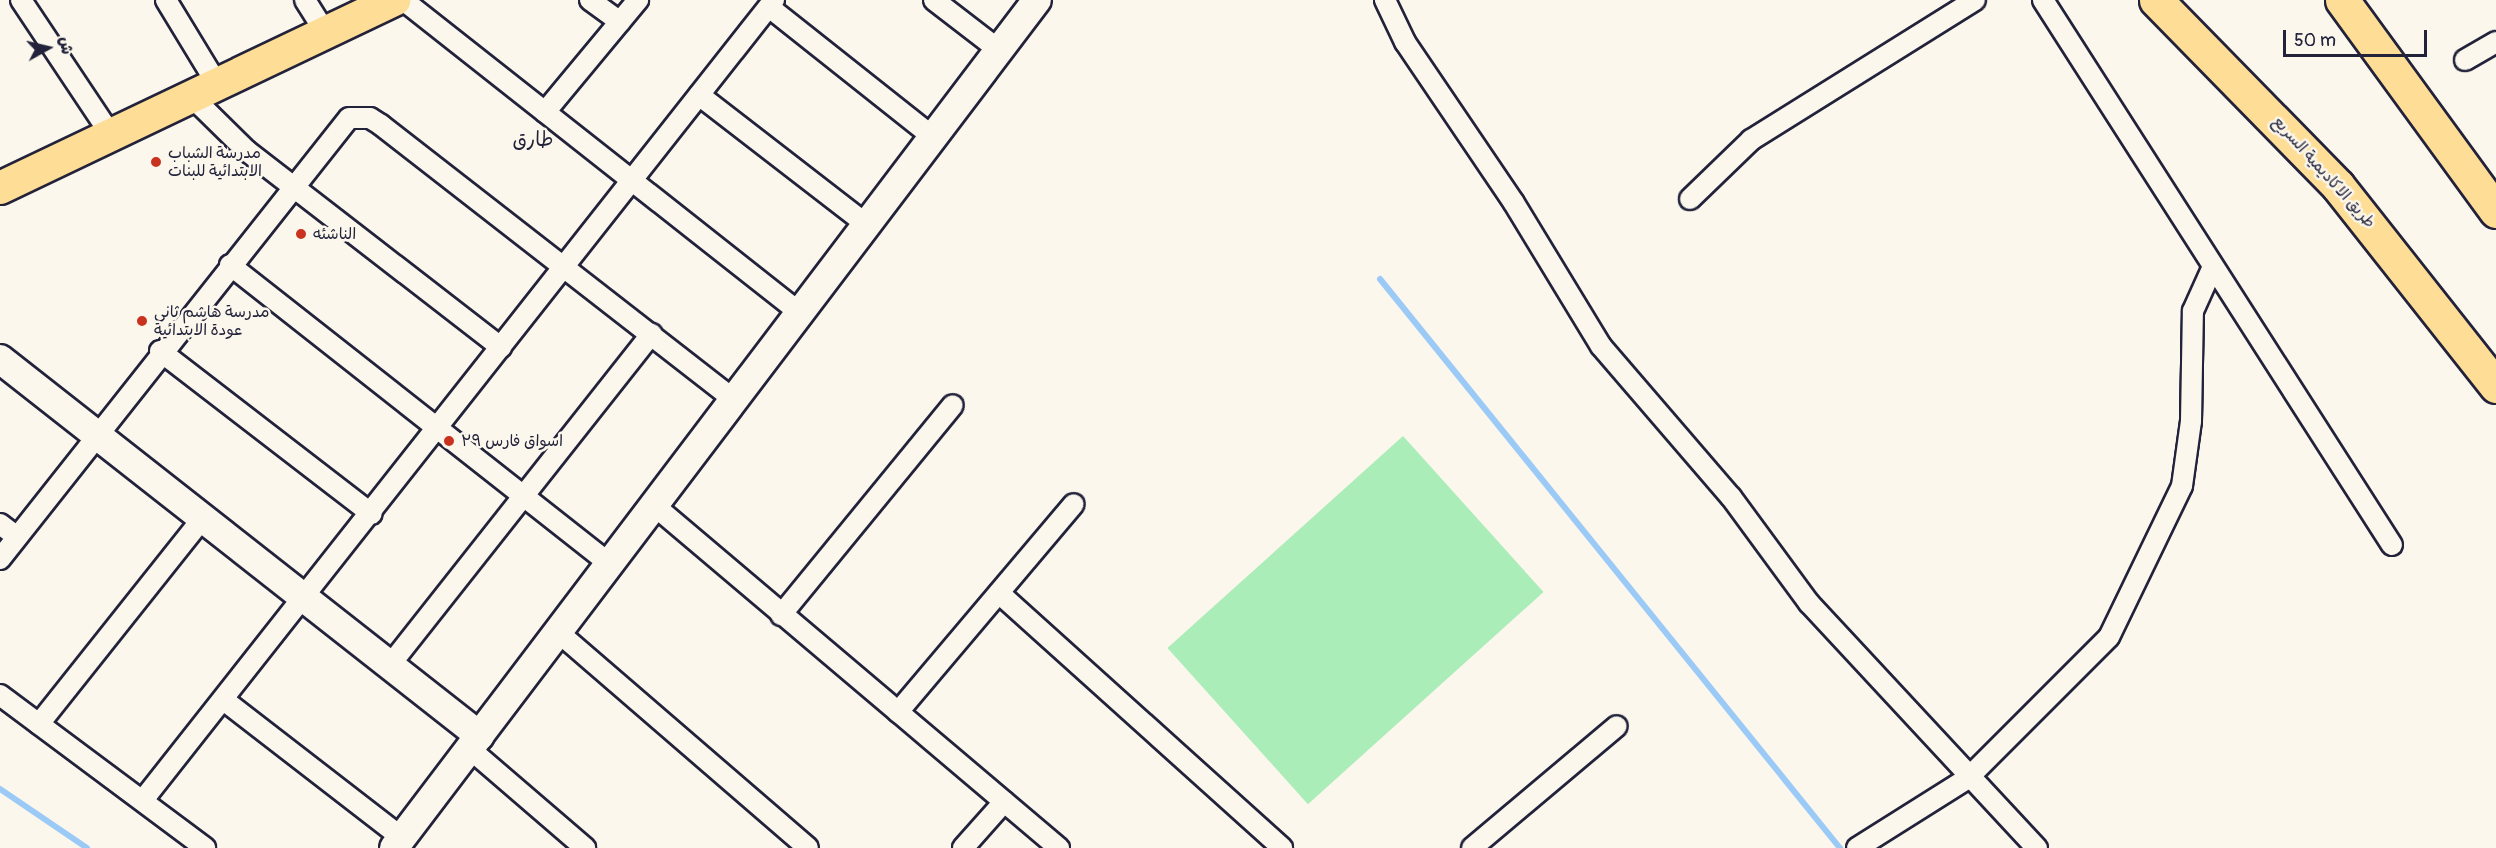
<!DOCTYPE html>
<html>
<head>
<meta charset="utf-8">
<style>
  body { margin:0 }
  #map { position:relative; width:2496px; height:848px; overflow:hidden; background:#fbf7ec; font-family:Pangolin,"Playpen Sans Arabic",sans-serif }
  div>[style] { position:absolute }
  .green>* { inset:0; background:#aaedb8; transform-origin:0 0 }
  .stream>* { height:6px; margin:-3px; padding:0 3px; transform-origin:3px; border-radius:3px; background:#9ccaf7 }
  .roads { filter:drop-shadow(2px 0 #22223b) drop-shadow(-2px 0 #22223b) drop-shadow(0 2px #22223b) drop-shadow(0 -2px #22223b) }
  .street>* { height:20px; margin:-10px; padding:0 10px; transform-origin:10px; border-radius:10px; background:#fbf7ec }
  .secondary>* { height:28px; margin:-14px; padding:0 14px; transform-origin:14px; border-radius:14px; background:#fbf7ec }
  .primary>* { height:32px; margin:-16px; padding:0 16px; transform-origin:16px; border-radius:16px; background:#fedd96 }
  .highway>* { height:33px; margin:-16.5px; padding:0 16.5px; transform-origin:16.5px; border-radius:16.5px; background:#fedd96 }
  .dots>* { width:16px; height:16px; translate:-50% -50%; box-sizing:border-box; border:3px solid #fbf7ec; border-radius:50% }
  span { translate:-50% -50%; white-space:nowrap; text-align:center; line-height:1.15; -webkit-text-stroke:5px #fbf7ec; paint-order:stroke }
  .poi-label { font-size:16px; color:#22223b }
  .left { translate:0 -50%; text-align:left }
  .street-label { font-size:16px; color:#22223b }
  .quarter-label { font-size:20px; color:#22223b }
  .north { position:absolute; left:18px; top:18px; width:60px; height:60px; -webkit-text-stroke:4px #fbf7ec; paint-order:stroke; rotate:82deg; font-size:16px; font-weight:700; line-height:24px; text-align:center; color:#22223b }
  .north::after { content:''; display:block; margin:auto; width:21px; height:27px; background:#22223b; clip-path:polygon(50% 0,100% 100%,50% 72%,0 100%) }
  .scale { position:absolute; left:2283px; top:30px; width:144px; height:27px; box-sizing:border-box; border:3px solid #22223b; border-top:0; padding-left:8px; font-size:18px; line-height:21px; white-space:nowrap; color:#22223b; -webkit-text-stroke:4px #fbf7ec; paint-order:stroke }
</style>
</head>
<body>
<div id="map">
  <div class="green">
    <i style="left:1403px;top:436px;width:210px;height:317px;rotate:48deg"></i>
  </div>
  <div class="stream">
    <i style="left:1380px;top:279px;width:732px;rotate:51.05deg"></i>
    <i style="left:0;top:789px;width:105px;rotate:34.1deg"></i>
  </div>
  <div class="roads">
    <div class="street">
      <i style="left:21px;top:0;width:162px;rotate:56.3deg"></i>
      <i style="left:166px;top:0;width:98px;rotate:58.7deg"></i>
      <i style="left:305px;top:0;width:39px;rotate:58deg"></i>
      <i style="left:403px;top:0;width:506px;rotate:38.25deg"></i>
      <i style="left:590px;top:0;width:37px;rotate:36deg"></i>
      <i style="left:934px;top:0;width:82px;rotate:37.6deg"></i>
      <i style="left:1385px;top:0;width:47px;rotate:64.5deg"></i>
      <i style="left:1405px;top:42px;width:194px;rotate:55.9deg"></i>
      <i style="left:1514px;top:203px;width:167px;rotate:58.7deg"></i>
      <i style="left:1601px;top:346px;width:199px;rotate:49.3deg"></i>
      <i style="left:1731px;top:497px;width:132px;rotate:53.7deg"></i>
      <i style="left:1809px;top:603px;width:335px;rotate:47.1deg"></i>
      <i style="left:2043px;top:0;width:647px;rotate:57.37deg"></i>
      <i style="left:769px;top:7px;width:209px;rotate:38.4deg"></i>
      <i style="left:2465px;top:60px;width:36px;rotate:-30deg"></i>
      <i style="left:699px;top:95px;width:212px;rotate:37.7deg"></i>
      <i style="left:191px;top:96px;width:78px;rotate:44.5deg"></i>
      <i style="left:247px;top:151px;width:321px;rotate:37.7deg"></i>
      <i style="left:545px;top:112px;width:146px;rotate:-50.3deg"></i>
      <i style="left:1690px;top:199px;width:85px;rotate:-44deg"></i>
      <i style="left:1751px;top:140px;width:264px;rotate:-32deg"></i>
      <i style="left:230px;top:265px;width:484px;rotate:38.2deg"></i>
      <i style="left:160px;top:351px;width:267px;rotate:37.6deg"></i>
      <i style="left:656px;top:507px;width:528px;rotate:40.24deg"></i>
      <i style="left:0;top:524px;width:21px;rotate:37deg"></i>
      <i style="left:0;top:559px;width:562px;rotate:-51.64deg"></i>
      <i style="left:349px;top:118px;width:21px"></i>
      <i style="left:370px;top:118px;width:13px;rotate:32deg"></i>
      <i style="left:381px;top:125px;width:447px;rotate:37.9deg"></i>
      <i style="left:999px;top:593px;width:381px;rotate:42deg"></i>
      <i style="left:781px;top:615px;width:271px;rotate:-50.7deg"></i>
      <i style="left:558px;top:632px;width:330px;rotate:40.8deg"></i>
      <i style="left:390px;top:665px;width:422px;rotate:-51.7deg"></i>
      <i style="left:0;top:695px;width:256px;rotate:36.7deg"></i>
      <i style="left:225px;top:701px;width:224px;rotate:37.7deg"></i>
      <i style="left:898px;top:712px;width:272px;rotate:-49.8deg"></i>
      <i style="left:39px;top:724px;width:263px;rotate:-51.5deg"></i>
      <i style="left:470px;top:749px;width:152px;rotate:40.7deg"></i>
      <i style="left:143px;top:800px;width:1019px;rotate:-51.74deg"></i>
      <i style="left:963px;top:848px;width:62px;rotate:-48.3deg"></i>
      <i style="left:1472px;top:848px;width:189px;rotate:-40.1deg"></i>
      <i style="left:1857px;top:848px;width:131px;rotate:-32.2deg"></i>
      <i style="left:1968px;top:778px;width:199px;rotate:-45deg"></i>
      <i style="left:2109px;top:637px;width:168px;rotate:-64.2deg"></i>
      <i style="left:2182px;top:486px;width:66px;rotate:-82.1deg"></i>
      <i style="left:2191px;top:421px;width:110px;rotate:-89deg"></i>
      <i style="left:2193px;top:311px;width:46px;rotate:-65.7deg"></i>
    </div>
    <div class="secondary">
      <i style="left:0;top:359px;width:610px;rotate:38.15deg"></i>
      <i style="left:394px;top:848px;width:1064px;rotate:-52.83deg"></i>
    </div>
    <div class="primary">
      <i style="left:0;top:188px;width:437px;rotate:-25.5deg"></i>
    </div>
    <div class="highway">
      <i style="left:2156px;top:0;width:260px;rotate:45.6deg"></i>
      <i style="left:2338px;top:186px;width:255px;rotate:51.7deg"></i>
      <i style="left:2342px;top:0;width:261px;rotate:53.9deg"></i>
    </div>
  </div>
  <div class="dots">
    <i style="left:156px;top:162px;background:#c8321e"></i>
    <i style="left:301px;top:234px;background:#c8321e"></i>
    <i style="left:142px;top:321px;background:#c8321e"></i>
    <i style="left:449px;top:441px;background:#c8321e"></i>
  </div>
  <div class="poi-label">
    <span class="left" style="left:168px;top:162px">مدرسة الشباب<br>الابتدائية للبنات</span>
    <span class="left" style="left:313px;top:234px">الناشئه</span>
    <span class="left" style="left:154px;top:321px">مدرسة هاشم ثاني<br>عودة الابتدائية</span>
    <span class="left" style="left:461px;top:441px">اسواق فارس ٣٩</span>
  </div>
  <div class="street-label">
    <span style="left:2324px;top:172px;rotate:48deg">طريق الاكاديمية السريع</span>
  </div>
  <div class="quarter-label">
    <span style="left:533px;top:139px">طارق</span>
  </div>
  <div class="north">ش</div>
  <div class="scale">50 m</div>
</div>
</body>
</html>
